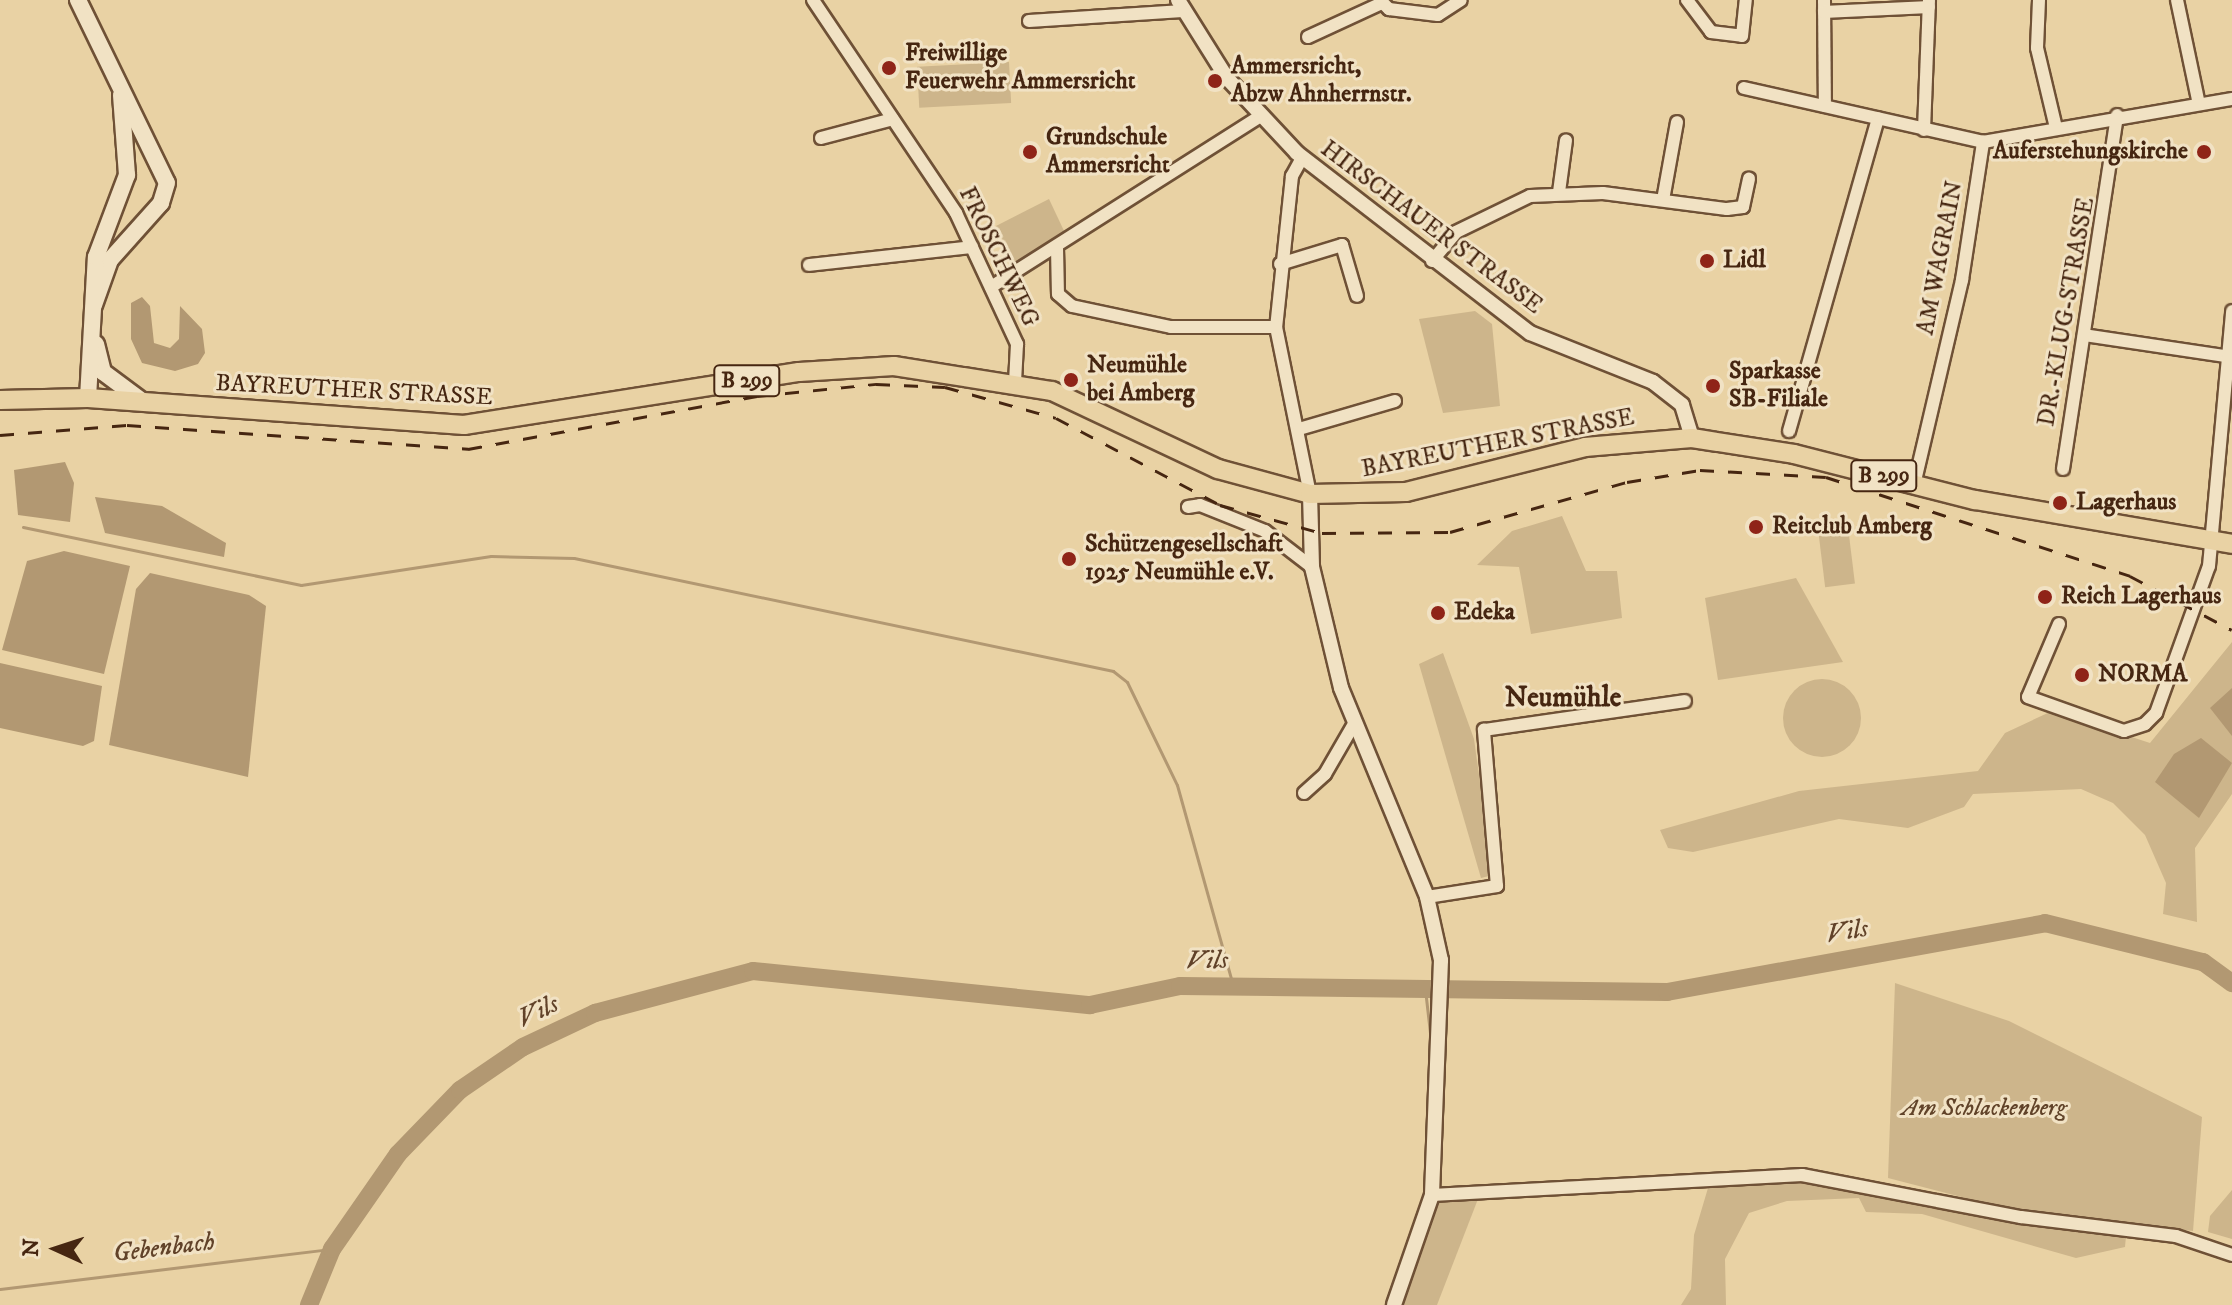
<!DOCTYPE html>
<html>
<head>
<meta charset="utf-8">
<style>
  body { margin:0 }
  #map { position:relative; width:2232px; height:1305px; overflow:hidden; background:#e9d2a4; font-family:"IM FELL DW Pica",serif }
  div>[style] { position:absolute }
  .green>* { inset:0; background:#cdb58b; transform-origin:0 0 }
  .round { border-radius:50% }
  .water>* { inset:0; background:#b29872 }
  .stream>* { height:3px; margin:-1.5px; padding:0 1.5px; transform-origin:1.5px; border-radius:1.5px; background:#b29872 }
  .river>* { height:18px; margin:-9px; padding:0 9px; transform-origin:9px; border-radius:9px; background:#b29872 }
  .roads { filter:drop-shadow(2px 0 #6f5136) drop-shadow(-2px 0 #6f5136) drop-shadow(0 2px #6f5136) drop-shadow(0 -2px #6f5136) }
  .minor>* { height:12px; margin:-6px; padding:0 6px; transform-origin:6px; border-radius:6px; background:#f1e2c4 }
  .tertiary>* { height:14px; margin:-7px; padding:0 7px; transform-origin:7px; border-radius:7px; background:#f1e2c4 }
  .secondary>* { height:16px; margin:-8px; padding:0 8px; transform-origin:8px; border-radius:8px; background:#f1e2c4 }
  .primary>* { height:18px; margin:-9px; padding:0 9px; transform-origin:9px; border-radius:9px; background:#e9d2a4 }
  .rail>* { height:3px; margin-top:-1.5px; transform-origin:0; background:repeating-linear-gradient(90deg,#462611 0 14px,transparent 0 28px) }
  .dots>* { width:22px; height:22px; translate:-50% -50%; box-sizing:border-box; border:4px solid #f1e2c4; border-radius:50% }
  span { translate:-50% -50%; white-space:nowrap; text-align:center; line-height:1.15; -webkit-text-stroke:6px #f1e2c4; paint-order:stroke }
  .shield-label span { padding:2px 6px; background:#f1e2c4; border:2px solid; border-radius:6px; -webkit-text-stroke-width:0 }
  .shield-label { font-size:22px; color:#462611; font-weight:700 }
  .poi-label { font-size:24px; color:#462611; font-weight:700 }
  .left { translate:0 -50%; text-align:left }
  .right { translate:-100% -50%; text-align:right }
  .street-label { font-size:24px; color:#462611 }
  .park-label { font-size:24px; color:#614329; font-style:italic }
  .water-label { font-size:26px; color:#614229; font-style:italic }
  .quarter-label { font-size:28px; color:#462611; font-weight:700 }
  .north { position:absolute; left:16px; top:1209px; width:80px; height:80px; -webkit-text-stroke:6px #f1e2c4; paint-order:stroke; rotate:273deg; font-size:22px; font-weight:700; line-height:32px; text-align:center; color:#462611 }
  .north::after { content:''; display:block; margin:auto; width:28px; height:36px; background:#462611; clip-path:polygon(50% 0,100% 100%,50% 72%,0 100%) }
</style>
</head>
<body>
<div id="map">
  <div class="green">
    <i style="left:1009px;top:62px;width:41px;height:92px;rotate:87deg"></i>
    <i style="clip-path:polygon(1049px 199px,1065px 233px,1013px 265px,996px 226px)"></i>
    <i style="clip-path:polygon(1475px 311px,1492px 324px,1500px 406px,1443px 413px,1419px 319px)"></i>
    <i style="clip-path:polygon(1562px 516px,1586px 571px,1617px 571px,1622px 618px,1531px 634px,1519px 567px,1477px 565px,1512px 531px)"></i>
    <i style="left:1848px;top:527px;width:57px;height:30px;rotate:83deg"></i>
    <i style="clip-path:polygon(1796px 578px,1843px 662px,1718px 680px,1705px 598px)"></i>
    <i style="clip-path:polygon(2232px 642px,2232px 794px,2195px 848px,2197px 922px,2163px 914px,2166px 883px,2145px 835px,2113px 803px,2081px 789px,1973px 794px,1964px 807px,1908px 828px,1839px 819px,1693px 852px,1668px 848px,1660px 830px,1799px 791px,1978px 771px,2005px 733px,2052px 711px,2150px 743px)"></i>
    <i style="clip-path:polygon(1443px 653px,1474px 739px,1493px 875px,1481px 878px,1419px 664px)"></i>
    <i class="round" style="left:1783px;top:679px;width:78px;height:78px"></i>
    <i style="clip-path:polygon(1895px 983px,2009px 1021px,2202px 1117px,2193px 1231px,2004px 1208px,1888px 1178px)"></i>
    <i style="clip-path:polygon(1787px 1179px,1844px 1182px,2126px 1236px,2125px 1247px,2076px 1258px,1922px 1214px,1866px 1212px,1859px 1198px,1787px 1201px,1749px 1213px,1725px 1259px,1726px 1305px,1681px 1305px,1691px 1289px,1694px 1235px,1708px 1188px)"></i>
    <i style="clip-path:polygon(2232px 1190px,2232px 1239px,2208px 1232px,2210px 1216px)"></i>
    <i style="clip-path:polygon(1478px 1199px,1437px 1305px,1400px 1305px,1438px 1200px)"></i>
  </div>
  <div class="water">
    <i style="clip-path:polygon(142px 297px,150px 306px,154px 343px,170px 348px,179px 339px,180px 306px,202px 329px,205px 353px,198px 364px,175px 371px,142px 363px,131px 339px,131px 303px)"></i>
    <i style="clip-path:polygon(65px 462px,74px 483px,70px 522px,18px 515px,14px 470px)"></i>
    <i style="clip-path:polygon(95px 497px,162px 506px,226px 543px,224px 557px,105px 533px)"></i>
    <i style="clip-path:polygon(64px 551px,130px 566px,104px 674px,2px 650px,27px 561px)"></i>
    <i style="clip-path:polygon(150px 573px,249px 595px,266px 606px,248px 777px,109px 745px,136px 589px)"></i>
    <i style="clip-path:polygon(0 663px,102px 686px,94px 741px,83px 746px,0 728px)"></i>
    <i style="clip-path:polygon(2232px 688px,2232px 736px,2210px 708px)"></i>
    <i style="clip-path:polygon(2201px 738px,2232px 763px,2199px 818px,2155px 782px,2174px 754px)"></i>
  </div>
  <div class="stream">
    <i style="left:23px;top:527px;width:284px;rotate:11.8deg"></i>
    <i style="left:301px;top:585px;width:192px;rotate:-8.7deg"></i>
    <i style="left:491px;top:556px;width:83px;rotate:1.4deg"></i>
    <i style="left:574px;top:558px;width:551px;rotate:11.84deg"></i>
    <i style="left:1113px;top:671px;width:18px;rotate:38deg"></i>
    <i style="left:1127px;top:682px;width:114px;rotate:64.1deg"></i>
    <i style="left:1177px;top:785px;width:209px;rotate:74.4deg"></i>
    <i style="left:1425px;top:989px;width:53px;rotate:83.5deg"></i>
    <i style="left:1425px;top:1190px;width:12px;rotate:-85deg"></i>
    <i style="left:0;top:1289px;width:334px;rotate:-6.9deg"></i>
    <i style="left:1385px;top:1305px;width:88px;rotate:-70.1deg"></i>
  </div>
  <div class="river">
    <i style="left:309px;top:1305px;width:61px;rotate:-67.7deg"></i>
    <i style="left:332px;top:1249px;width:116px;rotate:-55.2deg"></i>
    <i style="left:398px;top:1154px;width:89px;rotate:-45.9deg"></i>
    <i style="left:460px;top:1090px;width:76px;rotate:-34.3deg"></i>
    <i style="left:523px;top:1047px;width:80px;rotate:-25.3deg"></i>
    <i style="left:595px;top:1013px;width:163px;rotate:-14.9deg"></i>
    <i style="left:753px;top:971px;width:339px;rotate:5.8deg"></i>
    <i style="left:1090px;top:1005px;width:92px;rotate:-11.9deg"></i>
    <i style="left:1180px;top:986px;width:487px;rotate:0.7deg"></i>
    <i style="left:1667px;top:992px;width:384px;rotate:-10.3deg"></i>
    <i style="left:2045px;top:923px;width:163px;rotate:13.9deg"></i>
    <i style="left:2203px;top:962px;width:36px;rotate:36deg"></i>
  </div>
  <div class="roads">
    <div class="minor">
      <i style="left:813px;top:0;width:257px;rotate:56.1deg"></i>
      <i style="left:956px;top:213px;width:145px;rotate:65deg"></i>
      <i style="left:1017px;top:344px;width:37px;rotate:93deg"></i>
      <i style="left:1380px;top:0;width:13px;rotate:45deg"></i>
      <i style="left:1389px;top:9px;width:49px;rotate:7deg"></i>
      <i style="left:1438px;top:15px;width:27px;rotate:-33deg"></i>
      <i style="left:1687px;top:0;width:40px;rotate:53deg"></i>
      <i style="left:1711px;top:32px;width:31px;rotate:7deg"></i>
      <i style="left:1742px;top:36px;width:36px;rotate:-84deg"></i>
      <i style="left:1824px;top:0;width:106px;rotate:89.5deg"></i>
      <i style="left:2039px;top:0;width:48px;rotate:92.4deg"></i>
      <i style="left:2037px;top:48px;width:82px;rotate:76.6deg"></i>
      <i style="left:2177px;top:0;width:102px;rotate:78.1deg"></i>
      <i style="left:1824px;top:12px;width:105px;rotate:-2.7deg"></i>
      <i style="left:1029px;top:21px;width:154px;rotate:-3.7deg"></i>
      <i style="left:1308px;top:37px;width:81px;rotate:-24.7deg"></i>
      <i style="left:1744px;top:88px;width:245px;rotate:12.7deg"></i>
      <i style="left:1983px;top:142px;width:253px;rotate:-9.8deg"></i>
      <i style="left:1924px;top:130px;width:130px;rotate:-87.8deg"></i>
      <i style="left:821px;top:138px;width:74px;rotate:-14.8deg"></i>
      <i style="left:1302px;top:158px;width:21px;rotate:119deg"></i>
      <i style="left:1292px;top:176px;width:152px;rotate:96deg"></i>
      <i style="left:1276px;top:327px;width:170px;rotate:78.5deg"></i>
      <i style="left:1559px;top:192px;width:52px;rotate:-82.3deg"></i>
      <i style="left:1663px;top:200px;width:79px;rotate:-79.8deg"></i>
      <i style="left:1057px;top:248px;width:46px;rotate:88.8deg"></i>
      <i style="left:1058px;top:294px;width:18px;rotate:41deg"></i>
      <i style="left:1072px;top:306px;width:101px;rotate:12deg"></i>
      <i style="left:1171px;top:327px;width:105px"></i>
      <i style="left:1432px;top:261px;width:38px;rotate:-50deg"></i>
      <i style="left:1456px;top:232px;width:82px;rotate:-25.9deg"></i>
      <i style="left:1530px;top:196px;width:73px;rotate:-2.4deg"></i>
      <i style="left:1603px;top:193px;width:125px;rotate:7.4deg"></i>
      <i style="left:1727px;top:209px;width:16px;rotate:-7deg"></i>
      <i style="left:1743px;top:207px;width:29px;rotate:-78deg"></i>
      <i style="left:1280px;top:264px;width:65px;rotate:-17deg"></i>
      <i style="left:1342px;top:245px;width:53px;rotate:73.6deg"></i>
      <i style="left:809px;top:265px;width:164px;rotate:-6.3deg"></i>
      <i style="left:991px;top:287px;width:319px;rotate:-32.4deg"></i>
      <i style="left:2084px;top:335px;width:149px;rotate:8.5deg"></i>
      <i style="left:1299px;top:429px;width:100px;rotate:-16.3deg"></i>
      <i style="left:1789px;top:431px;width:325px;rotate:-74.1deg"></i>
      <i style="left:2063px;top:469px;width:358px;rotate:-81.3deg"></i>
      <i style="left:1914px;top:485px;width:211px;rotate:-76.8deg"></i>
      <i style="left:1962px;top:280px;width:140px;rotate:-81.3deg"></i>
      <i style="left:1188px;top:507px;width:12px;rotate:-9deg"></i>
      <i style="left:1200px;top:505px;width:70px;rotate:21.8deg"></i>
      <i style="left:1265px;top:531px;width:59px;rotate:37.5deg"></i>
      <i style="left:2059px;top:624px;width:79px;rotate:113deg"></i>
      <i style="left:2028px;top:697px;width:102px;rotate:19.5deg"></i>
      <i style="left:2124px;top:731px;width:22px;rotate:-18deg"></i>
      <i style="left:2145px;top:724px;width:16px;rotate:-45deg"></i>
      <i style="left:2156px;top:713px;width:156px;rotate:-70.2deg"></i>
      <i style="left:2209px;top:566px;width:256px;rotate:-84.8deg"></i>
      <i style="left:1304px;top:793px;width:28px;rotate:-42deg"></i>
      <i style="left:1325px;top:774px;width:58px;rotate:-59.9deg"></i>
      <i style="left:1427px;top:897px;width:71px;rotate:-8.9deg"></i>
      <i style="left:1497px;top:886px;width:157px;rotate:-94.8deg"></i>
      <i style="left:1484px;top:730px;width:203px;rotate:-8.2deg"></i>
      <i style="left:1432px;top:1195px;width:371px;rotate:-3.1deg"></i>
      <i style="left:1802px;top:1175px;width:223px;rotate:10.9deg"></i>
      <i style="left:2021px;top:1217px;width:156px;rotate:7deg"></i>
      <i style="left:2176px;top:1236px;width:59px;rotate:18.7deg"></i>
    </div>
    <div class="tertiary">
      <i style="left:1178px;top:0;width:92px;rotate:57.9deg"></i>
      <i style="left:1227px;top:78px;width:103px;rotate:47deg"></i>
      <i style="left:1297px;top:153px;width:294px;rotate:37.7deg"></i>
      <i style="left:1530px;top:333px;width:132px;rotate:21.7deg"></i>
      <i style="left:1653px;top:382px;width:37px;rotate:38deg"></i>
      <i style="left:1682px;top:405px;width:34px;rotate:73deg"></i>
      <i style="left:1310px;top:494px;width:73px;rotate:88.4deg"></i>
      <i style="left:1312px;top:567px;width:124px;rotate:76.5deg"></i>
      <i style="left:1341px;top:688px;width:226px;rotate:67.6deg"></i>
      <i style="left:1427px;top:897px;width:65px;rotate:77.5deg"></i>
      <i style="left:1441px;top:960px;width:235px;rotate:92.2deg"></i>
      <i style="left:1432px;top:1195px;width:116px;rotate:109.1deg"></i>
    </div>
    <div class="secondary">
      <i style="left:78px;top:0;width:203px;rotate:64.1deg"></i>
      <i style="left:167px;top:183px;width:21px;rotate:107deg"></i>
      <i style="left:161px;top:203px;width:76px;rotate:131.8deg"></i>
      <i style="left:110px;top:260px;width:48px;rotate:109.6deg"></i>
      <i style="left:96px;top:344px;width:29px;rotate:76deg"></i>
      <i style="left:103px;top:372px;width:49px;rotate:36.6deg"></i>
      <i style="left:88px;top:398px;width:141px;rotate:-86.8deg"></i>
      <i style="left:96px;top:257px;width:88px;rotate:-69.3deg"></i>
      <i style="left:127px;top:175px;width:80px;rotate:-94.3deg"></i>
    </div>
    <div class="primary">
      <i style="left:0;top:400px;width:88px;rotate:-1.3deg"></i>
      <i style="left:88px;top:398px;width:377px;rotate:4.1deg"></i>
      <i style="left:464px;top:425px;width:339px;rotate:-9deg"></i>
      <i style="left:799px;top:372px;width:95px;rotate:-3.6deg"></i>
      <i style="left:894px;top:366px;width:160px;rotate:9deg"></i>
      <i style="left:1052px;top:391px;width:183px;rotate:25.2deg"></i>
      <i style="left:1218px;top:469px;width:95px;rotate:15.2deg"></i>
      <i style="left:1310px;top:494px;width:96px;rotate:-1.2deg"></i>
      <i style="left:1406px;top:492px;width:185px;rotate:-14.1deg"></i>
      <i style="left:1585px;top:447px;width:107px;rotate:-4.8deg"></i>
      <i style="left:1692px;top:438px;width:103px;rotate:8.9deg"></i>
      <i style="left:1794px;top:454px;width:187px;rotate:14.3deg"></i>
      <i style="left:1975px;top:500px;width:261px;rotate:9.7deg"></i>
    </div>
  </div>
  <div class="rail">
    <i style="left:0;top:435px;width:127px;rotate:-4.5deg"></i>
    <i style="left:127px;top:425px;width:342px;rotate:4deg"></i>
    <i style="left:468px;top:449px;width:294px;rotate:-10.4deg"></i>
    <i style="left:757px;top:396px;width:120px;rotate:-5.8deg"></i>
    <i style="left:876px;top:384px;width:69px;rotate:2.5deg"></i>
    <i style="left:945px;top:387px;width:115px;rotate:15.6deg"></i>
    <i style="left:1056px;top:418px;width:186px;rotate:27.9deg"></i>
    <i style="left:1220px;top:505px;width:106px;rotate:15.4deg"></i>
    <i style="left:1322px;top:533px;width:128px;rotate:-0.4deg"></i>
    <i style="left:1450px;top:532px;width:184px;rotate:-15.8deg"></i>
    <i style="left:1627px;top:482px;width:74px;rotate:-9.3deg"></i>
    <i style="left:1700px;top:470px;width:126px;rotate:3.2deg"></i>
    <i style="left:1826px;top:477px;width:320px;rotate:18deg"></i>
    <i style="left:2130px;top:576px;width:115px;rotate:27.9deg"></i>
  </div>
  <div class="dots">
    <i style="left:889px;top:68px;background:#8f2418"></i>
    <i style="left:1215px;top:81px;background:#8f2418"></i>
    <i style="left:1030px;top:152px;background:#8f2418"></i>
    <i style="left:2204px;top:152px;background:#8f2418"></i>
    <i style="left:1707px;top:261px;background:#8f2418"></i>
    <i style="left:1071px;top:380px;background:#8f2418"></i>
    <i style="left:1713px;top:386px;background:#8f2418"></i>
    <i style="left:2060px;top:503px;background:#8f2418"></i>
    <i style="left:1756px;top:527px;background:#8f2418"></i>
    <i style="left:1069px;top:559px;background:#8f2418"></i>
    <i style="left:2045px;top:597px;background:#8f2418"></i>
    <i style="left:1438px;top:613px;background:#8f2418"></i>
    <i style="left:2082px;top:675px;background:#8f2418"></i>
  </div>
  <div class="shield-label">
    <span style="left:747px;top:381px">B 299</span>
    <span style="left:1884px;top:476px">B 299</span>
  </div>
  <div class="poi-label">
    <span class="left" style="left:905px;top:68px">Freiwillige<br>Feuerwehr Ammersricht</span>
    <span class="left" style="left:1231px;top:81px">Ammersricht,<br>Abzw Ahnherrnstr.</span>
    <span class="left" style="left:1046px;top:152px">Grundschule<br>Ammersricht</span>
    <span class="right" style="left:2188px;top:152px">Auferstehungskirche</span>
    <span class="left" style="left:1723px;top:261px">Lidl</span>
    <span class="left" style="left:1087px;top:380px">Neumühle<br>bei Amberg</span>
    <span class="left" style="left:1729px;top:386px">Sparkasse<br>SB-Filiale</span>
    <span class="left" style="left:2076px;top:503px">Lagerhaus</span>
    <span class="left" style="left:1772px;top:527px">Reitclub Amberg</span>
    <span class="left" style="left:1085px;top:559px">Schützengesellschaft<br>1925 Neumühle e.V.</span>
    <span class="left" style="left:2061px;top:597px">Reich Lagerhaus</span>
    <span class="left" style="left:1454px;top:613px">Edeka</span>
    <span class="left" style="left:2098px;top:675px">NORMA</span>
  </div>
  <div class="street-label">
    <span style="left:1431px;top:228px;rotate:37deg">HIRSCHAUER STRASSE</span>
    <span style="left:998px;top:257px;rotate:64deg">FROSCHWEG</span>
    <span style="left:1941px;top:258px;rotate:-79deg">AM WAGRAIN</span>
    <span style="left:2067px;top:312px;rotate:-80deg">DR.-KLUG-STRASSE</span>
    <span style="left:354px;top:391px;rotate:3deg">BAYREUTHER STRASSE</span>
    <span style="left:1498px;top:444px;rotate:-11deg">BAYREUTHER STRASSE</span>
  </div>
  <div class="park-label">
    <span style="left:1984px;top:1109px">Am Schlackenberg</span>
  </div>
  <div class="water-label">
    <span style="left:1847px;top:932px;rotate:-10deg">Vils</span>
    <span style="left:1207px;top:961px;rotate:-1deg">Vils</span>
    <span style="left:538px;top:1012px;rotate:-26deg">Vils</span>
    <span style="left:164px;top:1248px;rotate:-7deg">Gebenbach</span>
  </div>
  <div class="quarter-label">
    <span style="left:1563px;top:698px">Neumühle</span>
  </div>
  <div class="north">N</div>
</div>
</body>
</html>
